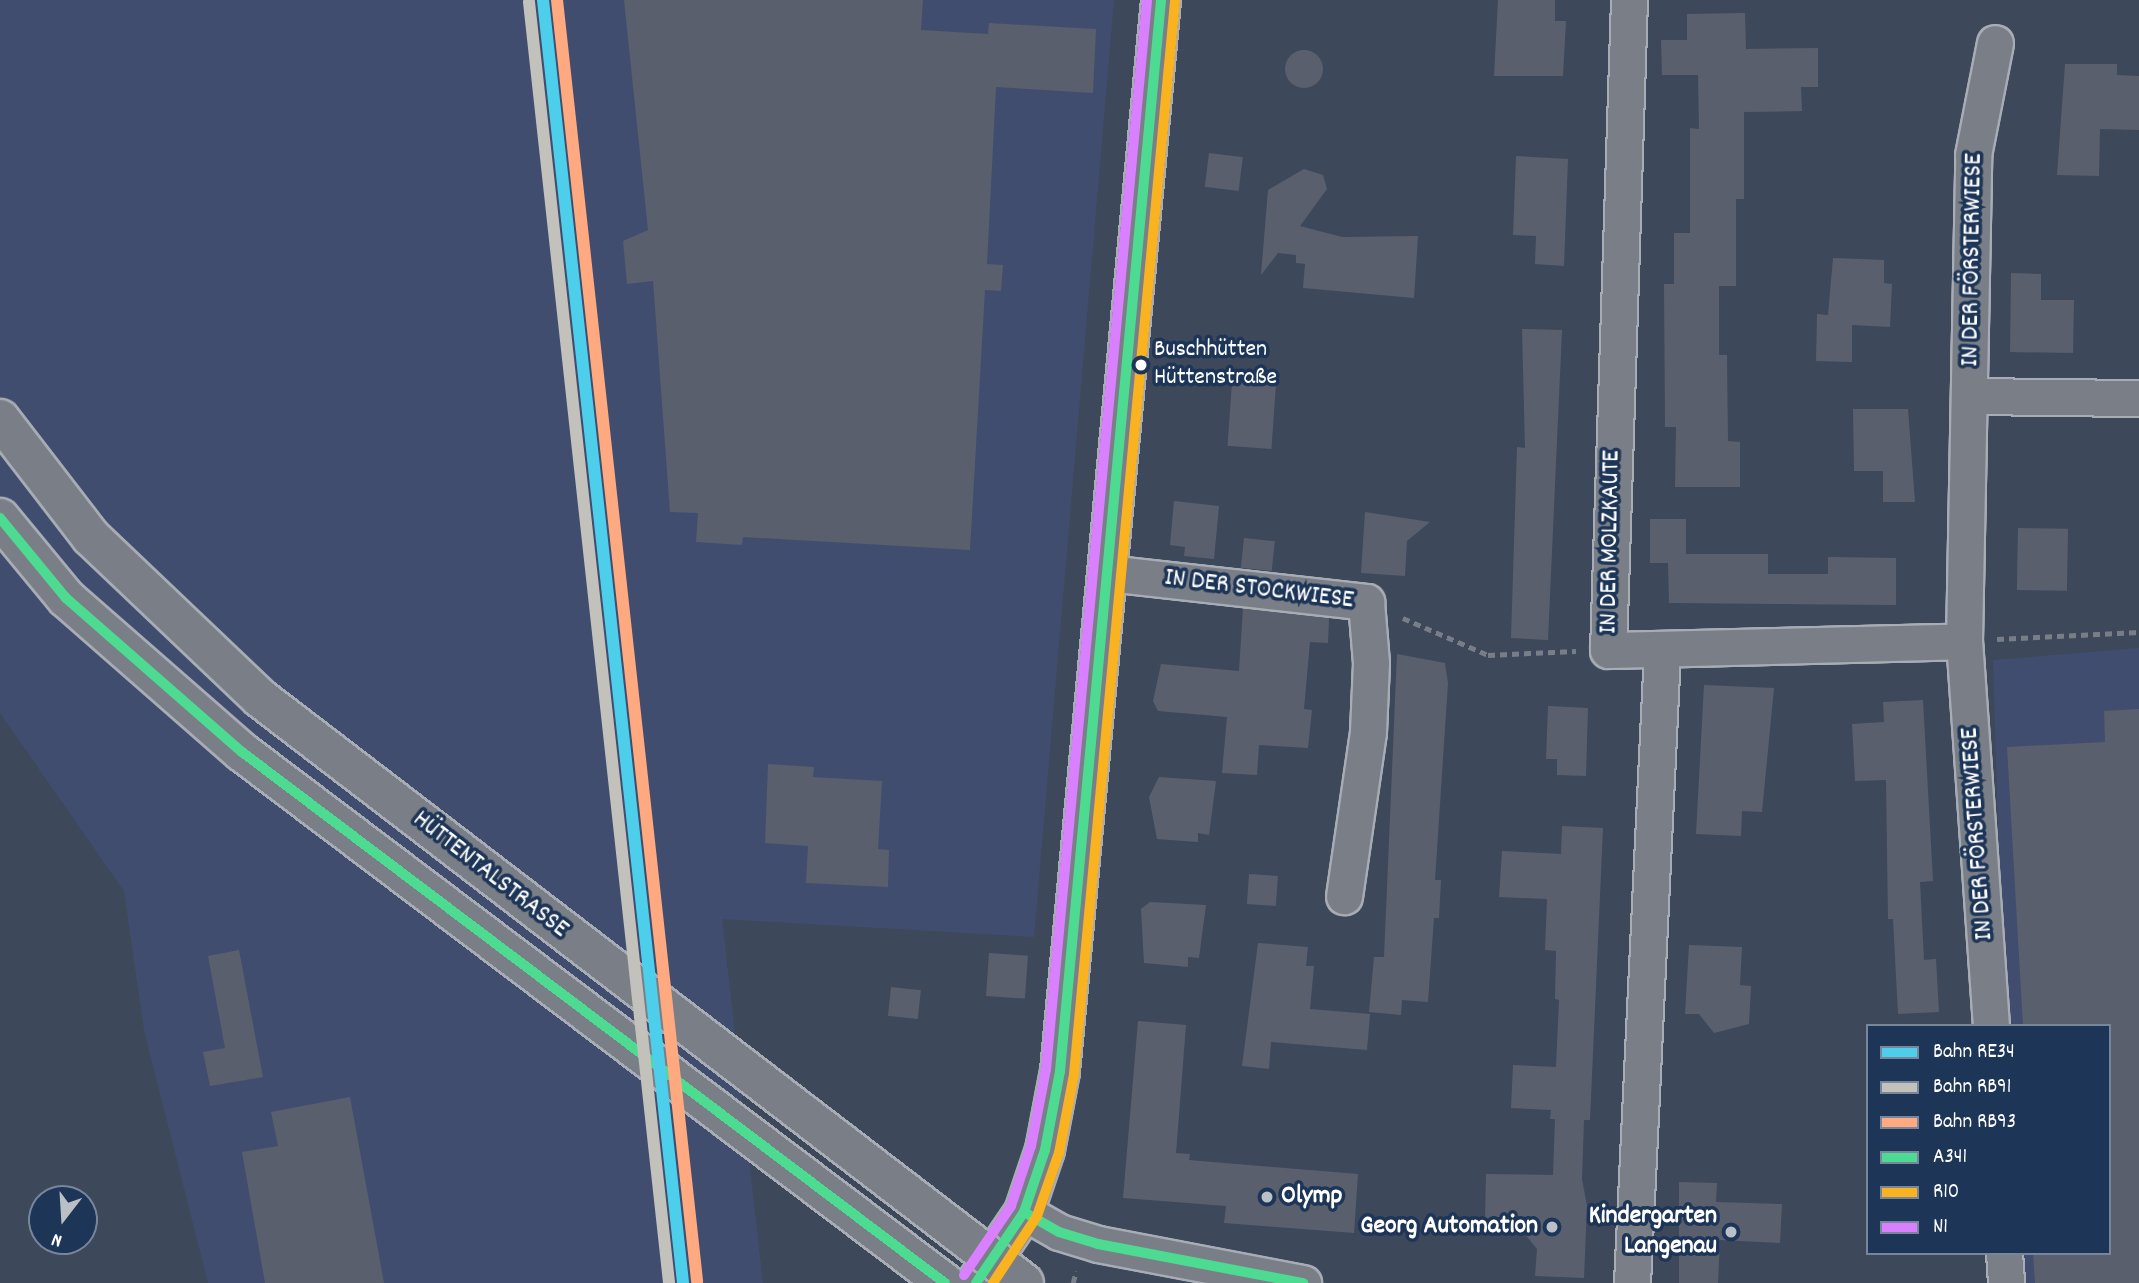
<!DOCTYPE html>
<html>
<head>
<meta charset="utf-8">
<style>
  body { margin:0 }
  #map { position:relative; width:2139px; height:1283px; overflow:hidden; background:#3e485b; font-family:Dekko,sans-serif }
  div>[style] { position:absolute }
  .built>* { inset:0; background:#414d6f }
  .building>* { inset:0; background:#5a5f6e; transform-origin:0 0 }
  .round { border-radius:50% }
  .path>* { height:4.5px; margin-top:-2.25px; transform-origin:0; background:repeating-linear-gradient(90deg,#787e87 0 7px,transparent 0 12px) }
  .roads { filter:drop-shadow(2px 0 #a8adb5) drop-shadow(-2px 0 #a8adb5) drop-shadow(0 2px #a8adb5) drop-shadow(0 -2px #a8adb5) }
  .street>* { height:35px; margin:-17.5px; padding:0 17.5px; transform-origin:17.5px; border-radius:17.5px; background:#7a7f87 }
  .secondary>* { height:38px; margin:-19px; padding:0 19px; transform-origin:19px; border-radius:19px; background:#7a7f87 }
  .highway>* { height:38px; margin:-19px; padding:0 19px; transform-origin:19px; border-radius:19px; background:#7a7f87 }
  .bridges { filter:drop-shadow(2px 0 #a8adb5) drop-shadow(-2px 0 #a8adb5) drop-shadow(0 2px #a8adb5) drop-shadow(0 -2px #a8adb5) }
  .highway-bridge>* { height:38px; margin:-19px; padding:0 19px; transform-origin:19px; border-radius:19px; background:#7a7f87 }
  .bus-1>* { height:10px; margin:-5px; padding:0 5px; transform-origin:5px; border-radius:5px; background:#4ddb92 }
  .bus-2>* { height:10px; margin:-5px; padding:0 5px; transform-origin:5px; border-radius:5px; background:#f9b220 }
  .bus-3>* { height:10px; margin:-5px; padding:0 5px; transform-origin:5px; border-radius:5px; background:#d880ff }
  .rail-1>* { height:12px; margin:-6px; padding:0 6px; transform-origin:6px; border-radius:6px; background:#4dcfeb }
  .rail-2>* { height:12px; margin:-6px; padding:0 6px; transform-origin:6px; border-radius:6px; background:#c3c1bb }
  .rail-3>* { height:12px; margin:-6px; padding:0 6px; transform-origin:6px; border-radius:6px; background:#ffa980 }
  .dots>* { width:19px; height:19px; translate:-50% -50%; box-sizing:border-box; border:4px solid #1d3557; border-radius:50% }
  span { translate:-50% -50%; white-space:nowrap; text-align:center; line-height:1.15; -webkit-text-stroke:7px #1d3557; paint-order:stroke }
  .bus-label { font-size:24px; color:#fff }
  .left { translate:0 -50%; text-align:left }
  .street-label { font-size:26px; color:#fff }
  .poi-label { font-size:26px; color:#fff; font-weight:700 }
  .right { translate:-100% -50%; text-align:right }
  .legend { position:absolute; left:1866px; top:1024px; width:245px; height:231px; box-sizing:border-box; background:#1d3557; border:2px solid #77869a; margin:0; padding:9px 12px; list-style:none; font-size:21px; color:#fff }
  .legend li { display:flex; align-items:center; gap:14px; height:35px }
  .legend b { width:35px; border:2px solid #77869a }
  .north { position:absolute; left:28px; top:1185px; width:70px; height:70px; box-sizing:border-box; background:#1d3557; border:2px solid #77869a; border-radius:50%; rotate:197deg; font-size:19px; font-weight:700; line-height:28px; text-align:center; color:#fff }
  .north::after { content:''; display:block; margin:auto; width:24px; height:32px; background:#bbbfc6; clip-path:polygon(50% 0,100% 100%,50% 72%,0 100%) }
</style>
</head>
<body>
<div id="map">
  <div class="built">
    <i style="clip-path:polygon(0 0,1114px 0,1034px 937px,722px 919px,763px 1283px,208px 1283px,144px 1030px,124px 891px,0 713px)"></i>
    <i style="clip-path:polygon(2139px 648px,2139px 1283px,2012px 1283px,2011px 1253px,2109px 1253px,2109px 1026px,2004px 1026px,1993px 660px)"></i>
  </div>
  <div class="building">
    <i style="clip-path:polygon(624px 0,923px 0,921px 30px,988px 34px,989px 23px,1096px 29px,1093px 93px,996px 87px,987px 264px,1003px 265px,1001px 291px,985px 290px,970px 550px,743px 537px,742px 545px,696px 542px,698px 513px,670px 512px,653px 281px,627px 284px,623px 241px,648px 230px)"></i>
    <i style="clip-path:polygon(1498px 0,1555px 0,1555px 21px,1566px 21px,1563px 76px,1494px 76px)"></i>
    <i style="clip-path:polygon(1745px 13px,1746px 49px,1818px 48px,1818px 87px,1801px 87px,1802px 111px,1744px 112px,1744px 199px,1736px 199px,1736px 286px,1719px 286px,1719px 355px,1727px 355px,1728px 441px,1740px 442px,1740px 487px,1675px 487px,1676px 427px,1665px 427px,1664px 284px,1674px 284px,1674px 233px,1690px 233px,1690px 128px,1699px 129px,1698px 75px,1662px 75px,1661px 40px,1687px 40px,1687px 14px)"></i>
    <i class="round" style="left:1285px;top:50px;width:38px;height:38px"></i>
    <i style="clip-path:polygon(2065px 64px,2117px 64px,2117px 75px,2139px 76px,2139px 130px,2100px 129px,2099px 176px,2057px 175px)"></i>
    <i style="left:1209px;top:153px;width:34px;height:34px;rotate:7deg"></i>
    <i style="clip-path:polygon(1516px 156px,1568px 159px,1564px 266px,1535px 264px,1536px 236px,1513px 235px)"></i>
    <i style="clip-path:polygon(1304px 169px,1323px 175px,1327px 189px,1300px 226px,1342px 237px,1418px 236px,1414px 298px,1303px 288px,1305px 264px,1296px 263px,1296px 255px,1278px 253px,1261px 275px,1268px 190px)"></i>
    <i style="clip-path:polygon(1833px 258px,1884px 260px,1884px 283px,1892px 284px,1890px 327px,1852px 325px,1852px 362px,1816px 361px,1817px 314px,1828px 315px)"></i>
    <i style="clip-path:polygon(2011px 273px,2041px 274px,2041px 300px,2074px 300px,2073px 353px,2010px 352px)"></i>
    <i style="clip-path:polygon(1522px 329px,1562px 330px,1548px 640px,1511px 638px,1517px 447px,1525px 448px)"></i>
    <i style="left:1232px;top:382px;width:44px;height:64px;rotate:4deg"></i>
    <i style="clip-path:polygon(1853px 409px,1908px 409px,1915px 502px,1883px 502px,1883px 471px,1854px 471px)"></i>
    <i style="clip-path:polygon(1174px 501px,1219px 506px,1214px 559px,1184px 556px,1185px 547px,1170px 545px)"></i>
    <i style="clip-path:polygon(1365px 512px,1430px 522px,1407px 541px,1405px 576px,1361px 573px)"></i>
    <i style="clip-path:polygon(1650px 519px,1686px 519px,1686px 554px,1768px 554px,1768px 574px,1828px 574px,1828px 557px,1896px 558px,1896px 605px,1669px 603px,1668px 563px,1650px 563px)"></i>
    <i style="left:2018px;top:528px;width:50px;height:62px;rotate:1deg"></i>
    <i style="left:1244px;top:538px;width:31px;height:30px;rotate:6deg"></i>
    <i style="clip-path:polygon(1243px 608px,1329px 618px,1328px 643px,1310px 642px,1304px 709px,1312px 710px,1308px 748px,1259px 745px,1257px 775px,1222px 773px,1227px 717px,1158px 711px,1153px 701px,1161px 664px,1239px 671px)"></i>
    <i style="clip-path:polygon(1397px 654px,1445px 663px,1448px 683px,1435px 880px,1441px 880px,1439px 918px,1434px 918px,1428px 1002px,1402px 1000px,1401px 1015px,1369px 1012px,1374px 957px,1384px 957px)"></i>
    <i style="clip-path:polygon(1704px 685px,1774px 688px,1762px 812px,1742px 811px,1741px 836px,1696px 834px)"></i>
    <i style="clip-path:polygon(1923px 700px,1933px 881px,1920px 882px,1924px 960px,1936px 959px,1939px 1012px,1898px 1014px,1893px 919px,1888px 919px,1886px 780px,1855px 781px,1852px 724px,1884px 722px,1883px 702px)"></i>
    <i style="clip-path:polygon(1548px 706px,1588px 708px,1586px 776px,1557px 775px,1557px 759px,1546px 759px)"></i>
    <i style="clip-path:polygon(2139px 709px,2139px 1283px,2035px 1283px,2033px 1253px,2109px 1253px,2109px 1026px,2023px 1026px,2007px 747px,2105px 742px,2104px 711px)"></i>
    <i style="clip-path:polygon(768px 764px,814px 767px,813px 777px,882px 781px,878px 849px,889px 850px,888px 887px,806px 883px,808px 846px,765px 843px)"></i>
    <i style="clip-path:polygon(1159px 777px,1216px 781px,1209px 835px,1198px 833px,1198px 842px,1157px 839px,1149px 797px)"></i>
    <i style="clip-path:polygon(1562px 826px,1603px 828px,1590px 1120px,1584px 1120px,1582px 1179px,1587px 1206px,1584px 1278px,1535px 1276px,1537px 1249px,1515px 1222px,1485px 1221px,1486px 1174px,1553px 1175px,1555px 1119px,1550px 1119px,1551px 1110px,1511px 1108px,1513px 1065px,1556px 1067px,1559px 1000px,1555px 999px,1556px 951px,1545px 950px,1547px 899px,1499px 897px,1502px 851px,1561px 854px)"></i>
    <i style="left:1249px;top:874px;width:29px;height:30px;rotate:4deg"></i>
    <i style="clip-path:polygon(1150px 902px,1206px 905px,1199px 958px,1188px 957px,1188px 967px,1144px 963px,1141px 909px)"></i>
    <i style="clip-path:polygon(1258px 943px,1308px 947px,1306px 966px,1314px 966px,1310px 1009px,1370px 1014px,1367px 1050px,1271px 1042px,1269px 1069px,1242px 1066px)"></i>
    <i style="clip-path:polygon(1689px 945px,1742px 947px,1740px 985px,1751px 986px,1749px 1024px,1714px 1033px,1699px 1014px,1685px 1014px)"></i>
    <i style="clip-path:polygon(239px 950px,263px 1077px,210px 1086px,203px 1052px,225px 1048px,208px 956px)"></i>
    <i style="left:989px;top:953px;width:39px;height:43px;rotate:4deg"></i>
    <i style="left:891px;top:987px;width:30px;height:29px;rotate:6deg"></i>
    <i style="clip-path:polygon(1138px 1021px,1186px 1025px,1176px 1153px,1190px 1154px,1189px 1160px,1358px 1174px,1354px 1233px,1224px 1223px,1226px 1206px,1123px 1198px)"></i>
    <i style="clip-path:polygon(350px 1097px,384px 1283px,265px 1283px,242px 1152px,278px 1146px,271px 1112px)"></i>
    <i style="clip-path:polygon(1679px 1182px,1717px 1183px,1716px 1202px,1782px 1204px,1780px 1243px,1720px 1240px,1718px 1283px,1679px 1283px)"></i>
  </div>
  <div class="path">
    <i style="left:1403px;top:618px;width:93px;rotate:23.5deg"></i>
    <i style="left:1488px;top:655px;width:88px;rotate:-2.6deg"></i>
    <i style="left:1997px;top:639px;width:142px;rotate:-2.8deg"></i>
    <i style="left:1073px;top:1283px;width:12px;rotate:-76deg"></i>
  </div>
  <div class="roads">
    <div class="street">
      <i style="left:1629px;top:0;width:650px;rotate:91.85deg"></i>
      <i style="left:1608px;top:650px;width:356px;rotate:-1.4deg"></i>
      <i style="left:1971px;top:396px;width:168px;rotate:0.7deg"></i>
      <i style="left:1108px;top:573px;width:260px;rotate:6.4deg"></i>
      <i style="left:1366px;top:602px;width:61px;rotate:85.3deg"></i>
      <i style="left:1371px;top:663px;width:69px;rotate:92.5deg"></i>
      <i style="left:1368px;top:732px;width:166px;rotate:98.3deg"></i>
      <i style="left:1991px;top:1026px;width:386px;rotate:-94deg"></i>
      <i style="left:1964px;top:641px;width:486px;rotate:-88.9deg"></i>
      <i style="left:1973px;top:155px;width:114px;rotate:-78.9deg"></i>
      <i style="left:1024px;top:1212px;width:40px;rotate:29.7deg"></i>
      <i style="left:1059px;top:1232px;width:41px;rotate:17.1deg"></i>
      <i style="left:1098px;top:1244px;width:209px;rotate:10.8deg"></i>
      <i style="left:2004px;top:1253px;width:30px;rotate:86deg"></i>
      <i style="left:1632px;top:1283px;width:632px;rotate:-87.28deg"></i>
    </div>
    <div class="secondary">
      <i style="left:976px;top:1283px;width:86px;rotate:-55.9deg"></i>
      <i style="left:1024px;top:1212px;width:65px;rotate:-71.3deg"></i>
      <i style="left:1045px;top:1150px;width:80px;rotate:-79.2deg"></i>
      <i style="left:1060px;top:1071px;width:1076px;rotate:-84.61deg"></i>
    </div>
    <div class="highway">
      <i style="left:0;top:518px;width:104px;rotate:50.5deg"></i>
      <i style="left:66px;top:598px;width:234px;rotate:41.2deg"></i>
      <i style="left:242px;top:752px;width:881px;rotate:37.07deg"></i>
    </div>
  </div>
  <div class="bridges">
    <div class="highway-bridge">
      <i style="left:0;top:419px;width:149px;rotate:52.4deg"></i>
      <i style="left:91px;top:537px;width:233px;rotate:43.6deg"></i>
      <i style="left:260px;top:698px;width:962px;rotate:37.44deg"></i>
    </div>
  </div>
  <div class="bus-1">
    <i style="left:0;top:518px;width:104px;rotate:50.5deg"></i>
    <i style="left:66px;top:598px;width:234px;rotate:41.2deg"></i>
    <i style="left:242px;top:752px;width:881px;rotate:37.07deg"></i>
    <i style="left:1024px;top:1212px;width:40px;rotate:29.7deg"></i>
    <i style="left:1059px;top:1232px;width:41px;rotate:17.1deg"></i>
    <i style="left:1098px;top:1244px;width:209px;rotate:10.8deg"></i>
    <i style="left:976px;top:1283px;width:86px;rotate:-55.9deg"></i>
    <i style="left:1024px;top:1212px;width:65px;rotate:-71.3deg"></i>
    <i style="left:1045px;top:1150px;width:80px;rotate:-79.2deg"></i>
    <i style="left:1060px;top:1071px;width:1076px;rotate:-84.61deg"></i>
  </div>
  <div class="bus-2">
    <i style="left:993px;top:1283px;width:80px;rotate:-56.7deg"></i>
    <i style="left:1037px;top:1216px;width:67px;rotate:-70.8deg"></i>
    <i style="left:1059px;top:1153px;width:80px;rotate:-79.2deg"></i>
    <i style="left:1074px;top:1074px;width:1078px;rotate:-84.62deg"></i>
  </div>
  <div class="bus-3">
    <i style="left:964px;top:1275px;width:83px;rotate:-55.7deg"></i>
    <i style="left:1011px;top:1206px;width:63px;rotate:-71.6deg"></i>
    <i style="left:1031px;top:1146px;width:78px;rotate:-79deg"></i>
    <i style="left:1046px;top:1069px;width:1074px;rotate:-84.6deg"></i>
  </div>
  <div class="rail-1">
    <i style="left:543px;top:0;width:1291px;rotate:83.77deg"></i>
  </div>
  <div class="rail-2">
    <i style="left:529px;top:2px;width:1289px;rotate:83.76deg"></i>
  </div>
  <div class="rail-3">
    <i style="left:557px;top:0;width:1289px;rotate:83.76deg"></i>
  </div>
  <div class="dots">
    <i style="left:1141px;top:365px;background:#fff"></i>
    <i style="left:1267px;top:1197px;background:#bbbfc6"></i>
    <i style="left:1552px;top:1227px;background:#bbbfc6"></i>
    <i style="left:1731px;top:1232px;background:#bbbfc6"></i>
  </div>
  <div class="bus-label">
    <span class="left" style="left:1154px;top:365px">Buschhütten<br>Hüttenstraße</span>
  </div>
  <div class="street-label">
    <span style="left:1973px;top:260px;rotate:-89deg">IN DER FÖRSTERWIESE</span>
    <span style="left:1611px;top:542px;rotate:-89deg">IN DER MOLZKAUTE</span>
    <span style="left:1259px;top:590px;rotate:7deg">IN DER STOCKWIESE</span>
    <span style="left:1978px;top:834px;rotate:-94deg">IN DER FÖRSTERWIESE</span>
    <span style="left:490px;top:875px;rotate:38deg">HÜTTENTALSTRASSE</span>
  </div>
  <div class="poi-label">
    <span class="left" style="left:1281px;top:1197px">Olymp</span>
    <span class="right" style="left:1717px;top:1232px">Kindergarten<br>Langenau</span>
    <span class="right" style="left:1538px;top:1227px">Georg Automation</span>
  </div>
  <ul class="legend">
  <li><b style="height:9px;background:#4dcfeb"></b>Bahn RE34</li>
  <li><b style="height:9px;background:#c3c1bb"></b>Bahn RB91</li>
  <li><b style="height:9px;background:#ffa980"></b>Bahn RB93</li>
  <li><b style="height:9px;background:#4ddb92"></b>A341</li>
  <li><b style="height:9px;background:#f9b220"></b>R10</li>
  <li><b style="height:9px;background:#d880ff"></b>N1</li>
  </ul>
  <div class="north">N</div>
</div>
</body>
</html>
